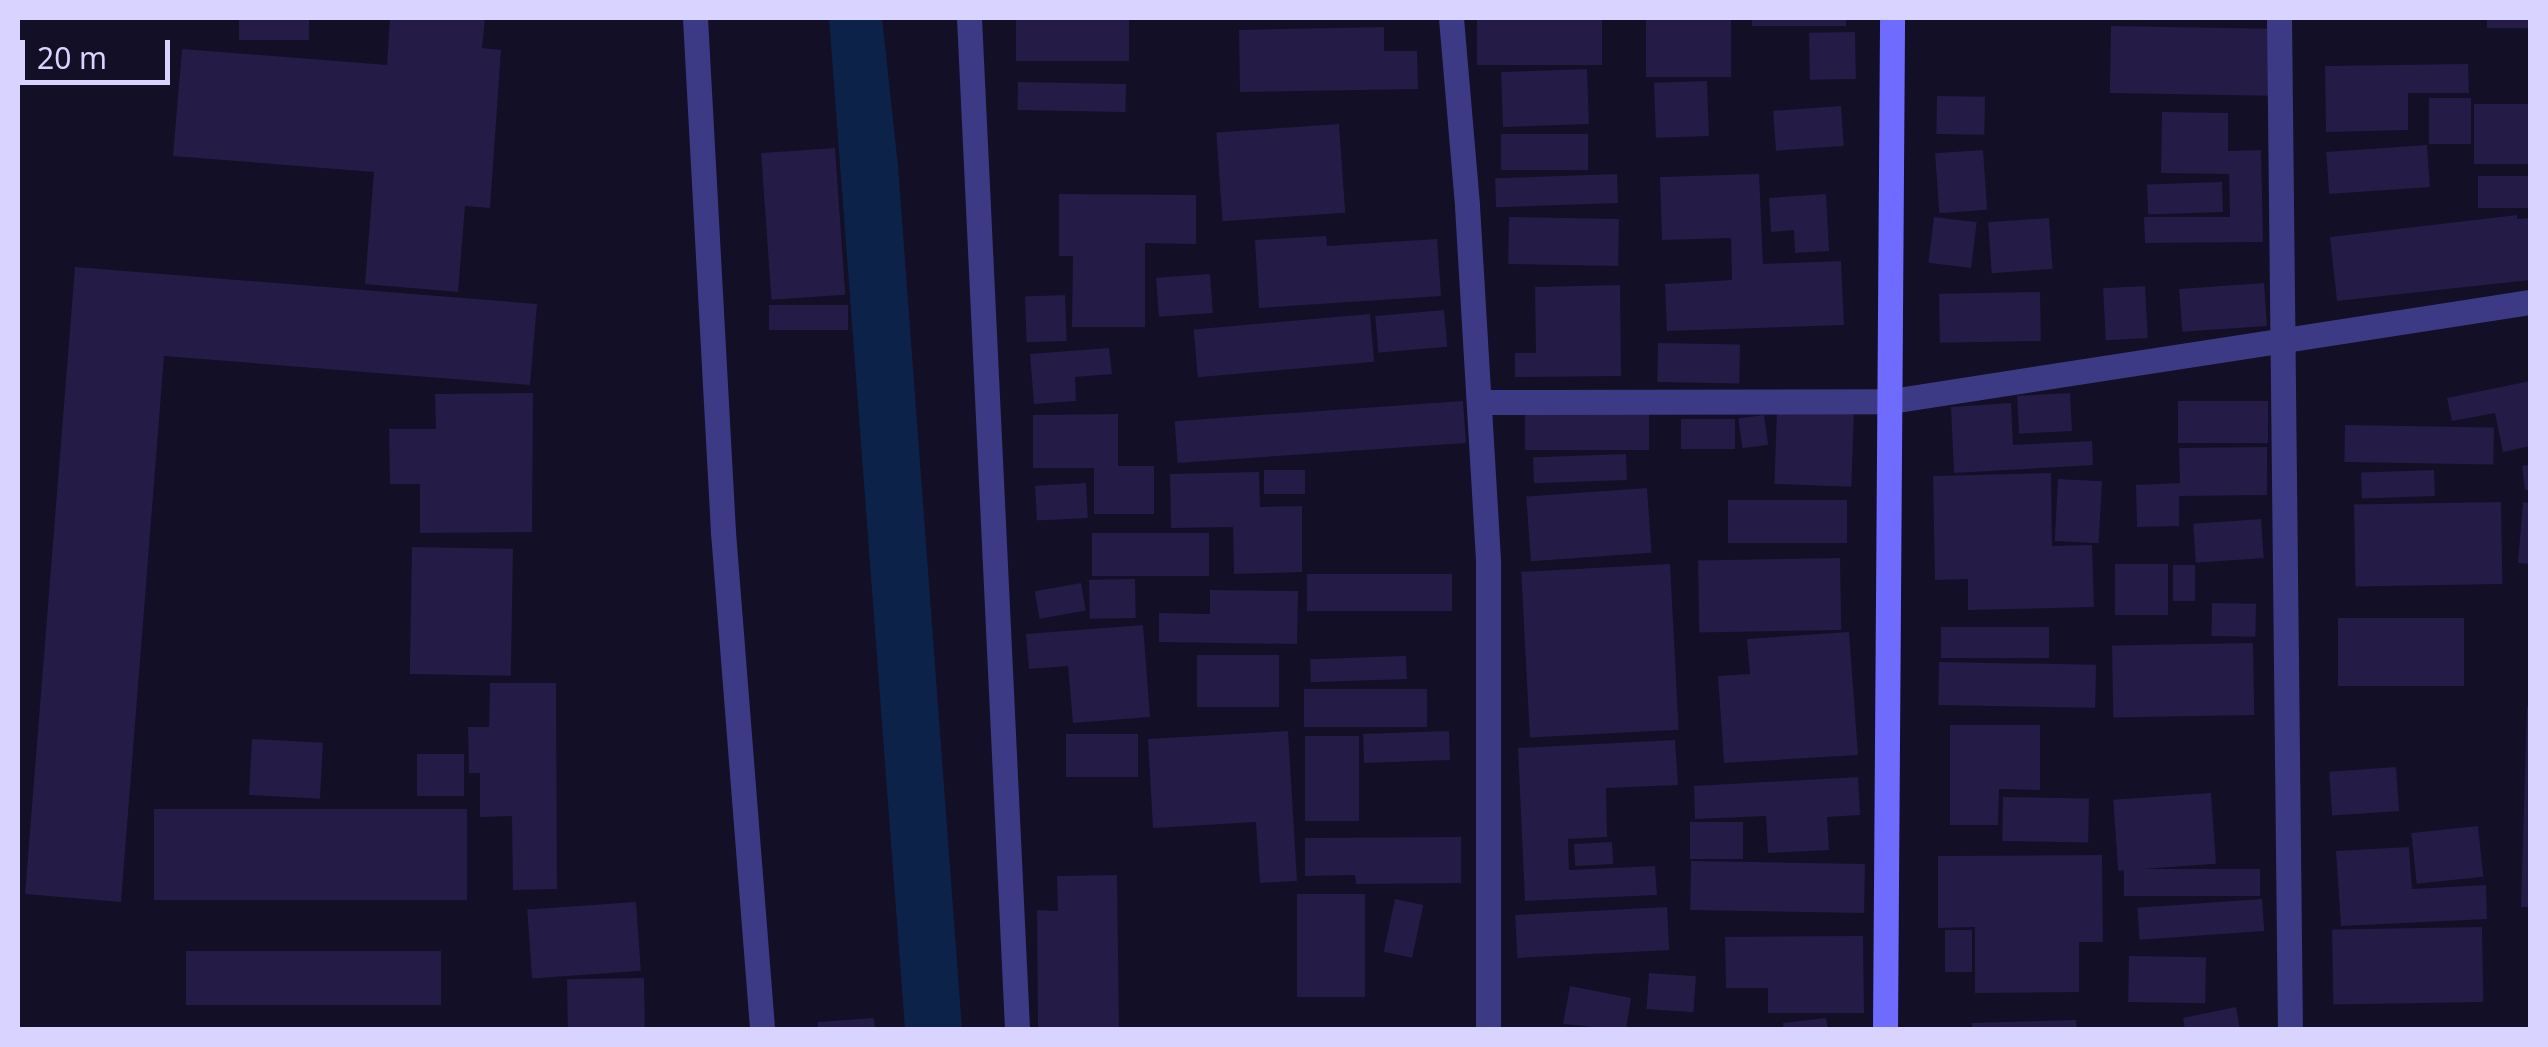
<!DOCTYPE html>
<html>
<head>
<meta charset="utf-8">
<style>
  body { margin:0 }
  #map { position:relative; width:2548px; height:1047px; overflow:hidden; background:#130f26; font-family:"Noto Sans",sans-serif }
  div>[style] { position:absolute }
  .water>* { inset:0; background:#0c2248 }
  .building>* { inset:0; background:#241b47; transform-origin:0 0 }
  .minor>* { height:25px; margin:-12.5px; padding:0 12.5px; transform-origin:12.5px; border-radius:12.5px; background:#3d3a85 }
  .tertiary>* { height:25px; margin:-12.5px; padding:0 12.5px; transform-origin:12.5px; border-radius:12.5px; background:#3d3a85 }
  .secondary>* { height:25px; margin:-12.5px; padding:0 12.5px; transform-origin:12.5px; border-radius:12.5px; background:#6f6bff }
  span { translate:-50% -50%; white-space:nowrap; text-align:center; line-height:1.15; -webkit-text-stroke:10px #130f26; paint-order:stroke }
  .frame { position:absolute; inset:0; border:20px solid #d9d4ff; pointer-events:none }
  .scale { position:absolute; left:20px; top:40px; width:150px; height:45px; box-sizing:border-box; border:5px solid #d9d4ff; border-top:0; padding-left:12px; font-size:30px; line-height:35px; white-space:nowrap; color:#d9d4ff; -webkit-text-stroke:8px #130f26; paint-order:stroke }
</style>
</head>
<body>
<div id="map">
  <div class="water">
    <i style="clip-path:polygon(829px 18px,882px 18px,898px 166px,962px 1029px,905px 1029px)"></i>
  </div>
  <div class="building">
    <i style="left:239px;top:18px;width:70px;height:22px"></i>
    <i style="clip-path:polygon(390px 18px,485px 18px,482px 48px,501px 50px,490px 208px,465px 206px,458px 292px,365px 284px,374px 172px,173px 156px,182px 49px,387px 65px)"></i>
    <i style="left:1016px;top:18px;width:113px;height:43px"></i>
    <i style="left:1477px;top:18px;width:125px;height:47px"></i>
    <i style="left:1646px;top:18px;width:85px;height:59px"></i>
    <i style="left:1752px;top:18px;width:94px;height:8px"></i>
    <i style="left:2487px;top:18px;width:43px;height:10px"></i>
    <i style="left:2111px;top:26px;width:159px;height:67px;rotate:1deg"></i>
    <i style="clip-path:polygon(1384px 27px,1384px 51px,1417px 51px,1418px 89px,1240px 92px,1239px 30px)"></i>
    <i style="left:1855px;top:32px;width:47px;height:46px;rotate:89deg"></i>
    <i style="clip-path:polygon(2468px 64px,2469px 93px,2408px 93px,2408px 130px,2326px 132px,2325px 66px)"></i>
    <i style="left:1587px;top:69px;width:55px;height:86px;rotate:88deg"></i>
    <i style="left:1707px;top:81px;width:55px;height:53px;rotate:88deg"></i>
    <i style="left:1018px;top:82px;width:108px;height:28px;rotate:1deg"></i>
    <i style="left:1937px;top:96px;width:48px;height:38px;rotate:1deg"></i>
    <i style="left:2429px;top:98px;width:42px;height:46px"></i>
    <i style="left:2474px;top:104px;width:56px;height:60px"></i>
    <i style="left:1841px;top:106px;width:40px;height:68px;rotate:86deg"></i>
    <i style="clip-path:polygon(2162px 112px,2228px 113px,2228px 151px,2261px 150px,2263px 242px,2145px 243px,2144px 217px,2230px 217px,2229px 174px,2161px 173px)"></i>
    <i style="left:1339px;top:124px;width:89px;height:123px;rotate:86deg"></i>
    <i style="left:1588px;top:134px;width:36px;height:87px;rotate:90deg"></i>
    <i style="left:2427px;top:145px;width:42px;height:101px;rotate:86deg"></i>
    <i style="left:835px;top:148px;width:147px;height:74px;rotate:86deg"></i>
    <i style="left:1983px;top:150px;width:60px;height:48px;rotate:86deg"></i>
    <i style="left:1617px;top:174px;width:29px;height:122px;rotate:88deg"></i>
    <i style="clip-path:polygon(1759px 174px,1763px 264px,1841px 261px,1844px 325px,1667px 331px,1665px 284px,1732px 280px,1731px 238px,1662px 240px,1660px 177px)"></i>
    <i style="left:2478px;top:176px;width:52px;height:32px"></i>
    <i style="left:2222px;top:182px;width:30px;height:75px;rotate:88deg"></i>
    <i style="clip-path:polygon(1059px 194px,1196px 195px,1196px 244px,1145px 243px,1145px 327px,1072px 327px,1073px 256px,1059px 256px)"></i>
    <i style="clip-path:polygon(1826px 194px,1829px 251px,1795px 253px,1794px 230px,1771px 232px,1769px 198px)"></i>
    <i style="clip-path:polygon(2517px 215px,2517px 219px,2530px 218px,2530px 280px,2337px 301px,2330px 237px)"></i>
    <i style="left:1509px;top:217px;width:110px;height:47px;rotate:1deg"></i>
    <i style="left:1934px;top:217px;width:43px;height:46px;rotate:7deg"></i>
    <i style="left:2049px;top:218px;width:51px;height:61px;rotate:86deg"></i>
    <i style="clip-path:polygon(1326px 236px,1327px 246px,1437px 239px,1441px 296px,1259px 308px,1255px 240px)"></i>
    <i style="clip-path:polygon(75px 267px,537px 304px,530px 385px,164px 356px,121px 902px,25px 894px)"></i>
    <i style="left:1210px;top:274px;width:39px;height:54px;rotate:86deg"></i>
    <i style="left:2264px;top:283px;width:43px;height:85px;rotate:86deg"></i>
    <i style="clip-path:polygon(1620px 285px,1621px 376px,1515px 377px,1515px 353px,1536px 353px,1535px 287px)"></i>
    <i style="left:2145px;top:286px;width:52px;height:42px;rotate:87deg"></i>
    <i style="left:2040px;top:292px;width:49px;height:101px;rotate:89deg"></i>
    <i style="left:1065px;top:295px;width:46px;height:40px;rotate:88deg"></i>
    <i style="left:848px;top:305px;width:25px;height:79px;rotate:90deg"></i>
    <i style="left:1444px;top:310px;width:37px;height:69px;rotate:85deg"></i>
    <i style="left:1370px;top:314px;width:48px;height:177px;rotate:85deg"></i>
    <i style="left:1658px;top:343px;width:82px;height:39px;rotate:1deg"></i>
    <i style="clip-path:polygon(1109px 348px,1112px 374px,1075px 377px,1076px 401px,1034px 404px,1030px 354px)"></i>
    <i style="clip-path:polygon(2530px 381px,2530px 446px,2503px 452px,2495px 413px,2452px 421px,2447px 398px)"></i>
    <i style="clip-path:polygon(533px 393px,532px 532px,420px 533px,420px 484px,390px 484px,389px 429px,436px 429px,435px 394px)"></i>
    <i style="left:2070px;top:393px;width:38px;height:53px;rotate:87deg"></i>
    <i style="left:1463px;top:401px;width:42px;height:289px;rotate:86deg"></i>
    <i style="left:2268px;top:401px;width:42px;height:90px;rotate:90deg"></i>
    <i style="clip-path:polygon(2011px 403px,2013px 445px,2092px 441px,2093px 465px,1954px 473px,1951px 407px)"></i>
    <i style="left:1777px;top:410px;width:77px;height:74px;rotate:2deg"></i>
    <i style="clip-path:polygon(1118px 414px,1118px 466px,1154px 466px,1154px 514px,1094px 514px,1094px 468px,1033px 468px,1033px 415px)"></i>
    <i style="left:1649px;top:414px;width:36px;height:124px;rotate:90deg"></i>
    <i style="left:1764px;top:415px;width:30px;height:26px;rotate:82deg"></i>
    <i style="left:1681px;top:419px;width:54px;height:30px"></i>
    <i style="left:2345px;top:425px;width:149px;height:37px;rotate:1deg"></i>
    <i style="clip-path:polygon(2267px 447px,2267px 495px,2179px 496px,2179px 526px,2137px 527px,2136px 485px,2180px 483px,2179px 448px)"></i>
    <i style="left:1626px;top:454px;width:26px;height:93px;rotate:88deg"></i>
    <i style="clip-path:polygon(2530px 465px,2530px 490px,2525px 490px,2522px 466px)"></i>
    <i style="left:1264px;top:470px;width:41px;height:24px"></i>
    <i style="left:2434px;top:470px;width:26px;height:73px;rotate:88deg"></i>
    <i style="clip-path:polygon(1259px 472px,1260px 507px,1302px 506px,1302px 572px,1234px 574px,1233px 527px,1171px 528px,1170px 474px)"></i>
    <i style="clip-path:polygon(2051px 473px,2052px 546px,2092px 545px,2094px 607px,1968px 610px,1968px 579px,1935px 580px,1933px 476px)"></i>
    <i style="left:2058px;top:479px;width:44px;height:62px;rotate:3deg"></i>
    <i style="left:1086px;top:483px;width:35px;height:51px;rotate:87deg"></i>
    <i style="left:1647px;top:488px;width:65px;height:121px;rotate:86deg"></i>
    <i style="left:1728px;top:500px;width:119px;height:43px"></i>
    <i style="left:2501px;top:502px;width:82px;height:147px;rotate:89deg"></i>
    <i style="clip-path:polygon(2523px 502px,2530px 503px,2530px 564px,2518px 563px)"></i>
    <i style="left:2261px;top:519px;width:39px;height:68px;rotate:86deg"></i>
    <i style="left:1092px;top:533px;width:117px;height:43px"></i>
    <i style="left:412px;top:547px;width:101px;height:127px;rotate:1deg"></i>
    <i style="left:1840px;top:558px;width:72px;height:142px;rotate:89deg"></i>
    <i style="left:1670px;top:564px;width:166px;height:149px;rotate:87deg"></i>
    <i style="left:2168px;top:564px;width:51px;height:53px;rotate:90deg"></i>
    <i style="left:2173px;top:565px;width:22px;height:36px"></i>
    <i style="left:1452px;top:574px;width:37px;height:145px;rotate:90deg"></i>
    <i style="left:1135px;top:579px;width:39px;height:46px;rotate:89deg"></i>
    <i style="left:1081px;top:583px;width:28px;height:47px;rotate:80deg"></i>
    <i style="clip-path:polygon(1210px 590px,1298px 591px,1297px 644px,1159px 642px,1159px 613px,1210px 614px)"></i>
    <i style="left:2212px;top:603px;width:44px;height:33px;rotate:1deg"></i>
    <i style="left:2464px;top:618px;width:68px;height:126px;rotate:90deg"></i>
    <i style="clip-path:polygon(1143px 625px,1150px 717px,1073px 723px,1068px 666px,1029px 669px,1026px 634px)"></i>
    <i style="left:2049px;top:627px;width:31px;height:108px;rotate:90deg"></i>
    <i style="clip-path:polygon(1849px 632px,1858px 755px,1724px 763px,1718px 676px,1750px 674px,1747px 639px)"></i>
    <i style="left:2253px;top:643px;width:72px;height:141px;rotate:89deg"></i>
    <i style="left:1197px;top:655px;width:82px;height:52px"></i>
    <i style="left:1406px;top:656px;width:23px;height:96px;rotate:88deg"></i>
    <i style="left:1939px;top:662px;width:157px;height:43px;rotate:1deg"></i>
    <i style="clip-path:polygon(490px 683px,556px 683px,557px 889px,513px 890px,512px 816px,480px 817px,480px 773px,469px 773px,468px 727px,489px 727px)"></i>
    <i style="left:1427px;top:689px;width:38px;height:123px;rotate:90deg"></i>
    <i style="clip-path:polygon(2527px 707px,2530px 707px,2530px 907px,2521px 907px)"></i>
    <i style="clip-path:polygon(1950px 725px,2040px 725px,2040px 790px,1999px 789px,1998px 825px,1950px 825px)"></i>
    <i style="clip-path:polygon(1288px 731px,1297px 881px,1260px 883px,1256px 822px,1153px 828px,1148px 739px)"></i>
    <i style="left:1449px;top:731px;width:29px;height:86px;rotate:88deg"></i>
    <i style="left:1066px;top:734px;width:72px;height:43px"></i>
    <i style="left:1305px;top:736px;width:54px;height:85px"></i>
    <i style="left:252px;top:739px;width:71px;height:56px;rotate:3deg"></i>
    <i style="clip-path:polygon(1675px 740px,1678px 785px,1606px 788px,1607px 837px,1568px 839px,1569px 870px,1655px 866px,1657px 895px,1525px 901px,1518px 748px)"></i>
    <i style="left:417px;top:754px;width:47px;height:42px"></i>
    <i style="left:2396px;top:767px;width:44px;height:67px;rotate:86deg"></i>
    <i style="clip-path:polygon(1858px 777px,1860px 815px,1827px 817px,1829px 850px,1768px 853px,1766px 816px,1695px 819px,1694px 786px)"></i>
    <i style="left:2211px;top:793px;width:71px;height:98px;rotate:86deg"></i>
    <i style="left:2003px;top:797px;width:86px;height:44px;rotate:1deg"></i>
    <i style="left:154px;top:809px;width:313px;height:91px"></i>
    <i style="left:1690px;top:822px;width:53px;height:37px"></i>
    <i style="left:2478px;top:826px;width:51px;height:67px;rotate:84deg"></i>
    <i style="clip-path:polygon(1461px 837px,1461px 883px,1356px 884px,1355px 875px,1305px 876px,1305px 838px)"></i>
    <i style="left:1612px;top:842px;width:22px;height:38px;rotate:87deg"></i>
    <i style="clip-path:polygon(2409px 847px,2412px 889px,2486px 885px,2487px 919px,2341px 926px,2336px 851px)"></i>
    <i style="clip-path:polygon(2102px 855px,2103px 942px,2079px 942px,2079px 992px,1975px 993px,1975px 927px,1938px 928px,1938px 856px)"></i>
    <i style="left:1691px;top:861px;width:174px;height:49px;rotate:1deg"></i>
    <i style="left:2260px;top:869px;width:27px;height:136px;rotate:90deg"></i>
    <i style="clip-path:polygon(1117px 875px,1119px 1030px,1038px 1030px,1037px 910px,1058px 911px,1057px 876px)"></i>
    <i style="left:1365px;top:894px;width:103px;height:68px;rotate:90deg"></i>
    <i style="left:1395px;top:899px;width:29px;height:54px;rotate:12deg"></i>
    <i style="left:2262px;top:899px;width:32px;height:125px;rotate:86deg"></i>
    <i style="left:636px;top:902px;width:69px;height:109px;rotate:86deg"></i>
    <i style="left:1667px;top:907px;width:43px;height:152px;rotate:87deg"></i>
    <i style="left:2482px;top:927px;width:75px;height:150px;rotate:89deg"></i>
    <i style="left:1945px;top:930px;width:27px;height:42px"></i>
    <i style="clip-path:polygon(1863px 936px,1864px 1013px,1768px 1013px,1768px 988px,1726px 988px,1725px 937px)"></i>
    <i style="left:186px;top:951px;width:255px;height:54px"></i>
    <i style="left:2129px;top:956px;width:77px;height:46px;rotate:1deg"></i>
    <i style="left:1649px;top:973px;width:47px;height:36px;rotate:4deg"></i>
    <i style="left:644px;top:978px;width:49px;height:77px;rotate:89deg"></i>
    <i style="clip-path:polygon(1570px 986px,1631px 998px,1626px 1030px,1563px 1024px)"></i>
    <i style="clip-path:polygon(2236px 1007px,2240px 1030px,2185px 1030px,2183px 1018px)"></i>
    <i style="clip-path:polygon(874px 1018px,875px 1030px,818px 1030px,818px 1022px)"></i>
    <i style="clip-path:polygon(1826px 1018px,1828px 1030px,1784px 1030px,1783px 1023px)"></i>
    <i style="clip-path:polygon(2076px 1020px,2077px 1030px,1972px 1030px,1972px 1023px)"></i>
  </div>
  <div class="minor">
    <i style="left:969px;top:18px;width:1013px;rotate:87.28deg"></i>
    <i style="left:1451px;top:18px;width:189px;rotate:85.1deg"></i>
    <i style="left:1467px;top:206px;width:358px;rotate:86.6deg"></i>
    <i style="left:1488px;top:563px;width:467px;rotate:90deg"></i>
    <i style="left:2279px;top:18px;width:1012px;rotate:89.38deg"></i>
    <i style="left:1479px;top:402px;width:412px;rotate:-0.1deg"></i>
    <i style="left:1891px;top:401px;width:647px;rotate:-8.81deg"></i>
  </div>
  <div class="tertiary">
    <i style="left:695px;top:18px;width:515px;rotate:86.88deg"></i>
    <i style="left:723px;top:532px;width:500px;rotate:85.5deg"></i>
  </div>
  <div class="secondary">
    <i style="left:1885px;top:1030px;width:1012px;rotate:-89.6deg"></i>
  </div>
  <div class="frame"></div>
  <div class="scale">20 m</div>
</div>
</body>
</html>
